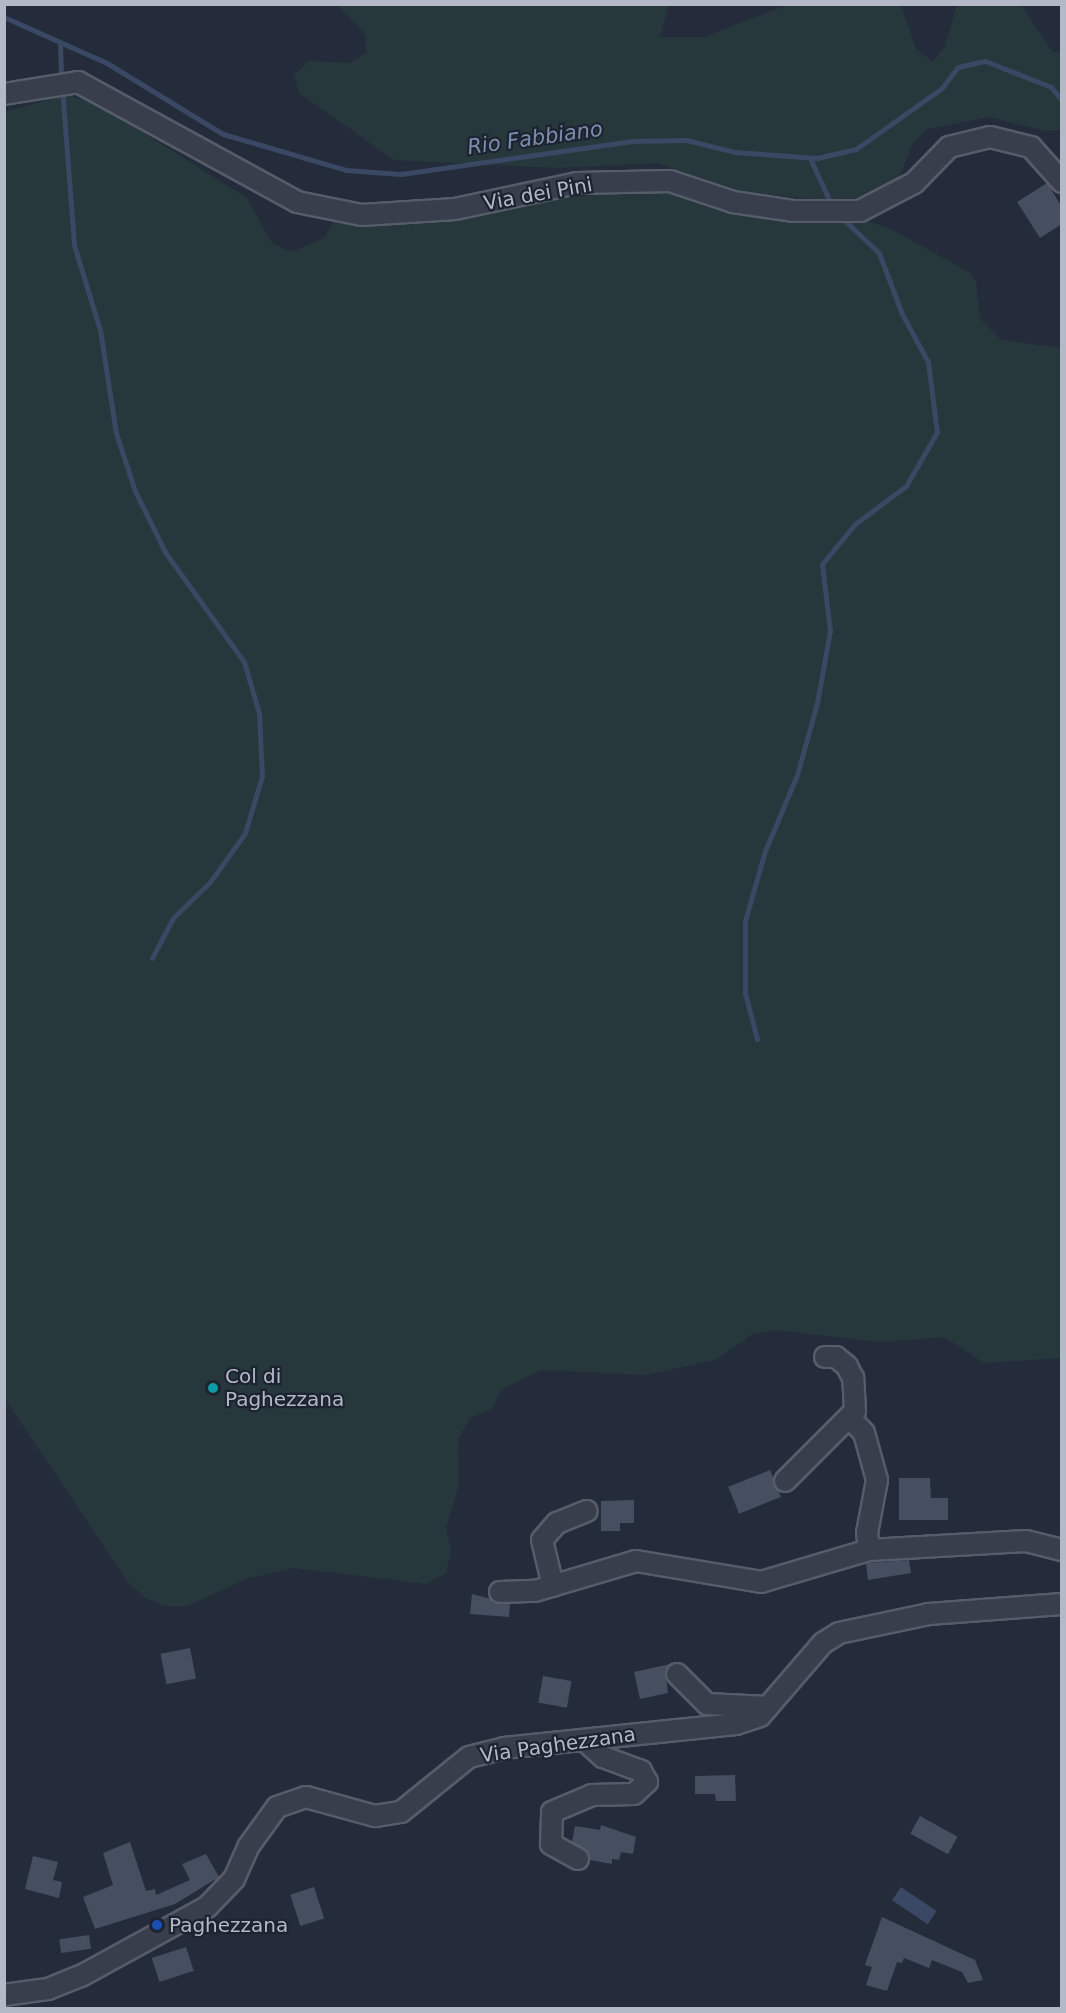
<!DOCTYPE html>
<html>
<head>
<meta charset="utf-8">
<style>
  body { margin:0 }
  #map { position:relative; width:1066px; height:2013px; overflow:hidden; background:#242c3b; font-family:"DejaVu Sans",sans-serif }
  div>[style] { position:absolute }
  .green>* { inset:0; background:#26383c }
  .water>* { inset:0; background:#3a4863; transform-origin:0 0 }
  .stream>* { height:5px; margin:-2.5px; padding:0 2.5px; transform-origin:2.5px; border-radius:2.5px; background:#3a4863 }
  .building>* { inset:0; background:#454f60; transform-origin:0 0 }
  .roads { filter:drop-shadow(2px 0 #565c69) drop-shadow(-2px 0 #565c69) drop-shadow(0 2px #565c69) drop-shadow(0 -2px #565c69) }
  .minor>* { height:20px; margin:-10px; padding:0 10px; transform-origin:10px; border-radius:10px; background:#383e4b }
  .dots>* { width:16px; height:16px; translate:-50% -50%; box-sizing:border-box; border:3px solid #1d2330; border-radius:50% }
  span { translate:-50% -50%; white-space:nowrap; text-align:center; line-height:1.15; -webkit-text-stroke:4.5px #1d2330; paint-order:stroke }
  .street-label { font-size:20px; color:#b3b9c7 }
  .poi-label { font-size:20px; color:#b3b9c7 }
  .left { translate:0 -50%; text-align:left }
  .water-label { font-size:21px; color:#7c8ead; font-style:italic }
  .frame { position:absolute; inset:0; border:6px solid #b3b9c7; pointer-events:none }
</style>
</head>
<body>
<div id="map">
  <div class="green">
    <i style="clip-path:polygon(337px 5px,669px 5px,660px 37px,704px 37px,787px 5px,901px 5px,916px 49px,933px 62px,945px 47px,957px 5px,1021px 5px,1052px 51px,1061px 53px,1061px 130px,1045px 131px,989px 117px,928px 129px,914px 141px,899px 178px,858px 198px,820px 200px,745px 192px,657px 163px,558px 168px,394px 160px,299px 93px,294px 75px,309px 61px,350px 63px,367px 52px,364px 32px)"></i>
    <i style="clip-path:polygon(67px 95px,98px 104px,247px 198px,272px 243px,291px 252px,324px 238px,335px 220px,361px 225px,428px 222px,554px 198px,670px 190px,728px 211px,868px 221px,889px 228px,969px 272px,976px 281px,980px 319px,1001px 340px,1061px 348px,1061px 1358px,984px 1363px,945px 1337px,879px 1342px,775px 1330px,753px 1334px,715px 1360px,645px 1375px,541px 1370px,501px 1390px,491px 1410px,470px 1418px,458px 1439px,459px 1485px,446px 1528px,451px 1551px,446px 1573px,426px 1584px,294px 1568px,249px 1578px,187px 1606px,164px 1606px,144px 1597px,127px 1581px,5px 1399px,4px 112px)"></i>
  </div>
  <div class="water">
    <i style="left:901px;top:1887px;width:43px;height:16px;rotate:34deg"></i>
  </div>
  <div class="stream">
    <i style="left:4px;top:17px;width:113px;rotate:24.1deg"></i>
    <i style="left:107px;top:63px;width:136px;rotate:31.5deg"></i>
    <i style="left:223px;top:134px;width:128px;rotate:16.3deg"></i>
    <i style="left:346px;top:170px;width:55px;rotate:4.2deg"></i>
    <i style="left:401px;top:174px;width:234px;rotate:-8.1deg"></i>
    <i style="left:633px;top:141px;width:53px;rotate:-1.1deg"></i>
    <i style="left:686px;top:140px;width:50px;rotate:13.8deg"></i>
    <i style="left:735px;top:152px;width:82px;rotate:4.2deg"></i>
    <i style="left:817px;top:158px;width:40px;rotate:-13deg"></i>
    <i style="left:856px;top:149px;width:105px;rotate:-35.3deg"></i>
    <i style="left:942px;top:88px;width:26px;rotate:-53deg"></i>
    <i style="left:958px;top:67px;width:28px;rotate:-13deg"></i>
    <i style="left:985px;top:61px;width:71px;rotate:21.5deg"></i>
    <i style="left:1051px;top:87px;width:17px;rotate:50deg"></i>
    <i style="left:60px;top:44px;width:32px;rotate:88deg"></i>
    <i style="left:62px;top:88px;width:157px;rotate:85.6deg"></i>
    <i style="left:74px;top:245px;width:89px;rotate:73deg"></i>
    <i style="left:100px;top:330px;width:104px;rotate:81.2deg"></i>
    <i style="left:116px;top:433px;width:61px;rotate:71.9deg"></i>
    <i style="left:135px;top:491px;width:68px;rotate:63.8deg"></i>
    <i style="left:165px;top:552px;width:135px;rotate:54.3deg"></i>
    <i style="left:244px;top:662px;width:53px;rotate:73.6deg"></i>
    <i style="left:259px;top:713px;width:63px;rotate:87.3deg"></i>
    <i style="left:262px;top:776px;width:59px;rotate:106.6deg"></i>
    <i style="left:245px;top:833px;width:60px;rotate:125.5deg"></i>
    <i style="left:210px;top:882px;width:52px;rotate:135.8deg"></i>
    <i style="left:173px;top:918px;width:45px;rotate:117.7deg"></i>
    <i style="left:810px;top:158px;width:53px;rotate:65.4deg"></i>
    <i style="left:757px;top:1039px;width:48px;rotate:-104.6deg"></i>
    <i style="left:745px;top:993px;width:72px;rotate:-90deg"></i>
    <i style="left:745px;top:921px;width:73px;rotate:-74.1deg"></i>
    <i style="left:765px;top:851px;width:82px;rotate:-67.2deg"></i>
    <i style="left:797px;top:775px;width:75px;rotate:-74.5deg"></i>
    <i style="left:817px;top:703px;width:73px;rotate:-79.8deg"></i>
    <i style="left:830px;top:631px;width:67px;rotate:-96.8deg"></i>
    <i style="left:822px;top:564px;width:52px;rotate:-50.5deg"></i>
    <i style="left:855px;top:524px;width:64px;rotate:-36.7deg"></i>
    <i style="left:906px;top:486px;width:62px;rotate:-60.1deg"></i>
    <i style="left:937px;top:432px;width:71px;rotate:-97.3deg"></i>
    <i style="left:928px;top:362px;width:55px;rotate:-118.4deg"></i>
    <i style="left:902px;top:314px;width:65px;rotate:-110.7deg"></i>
    <i style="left:879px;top:253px;width:52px;rotate:-136.5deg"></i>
  </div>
  <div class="building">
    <i style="clip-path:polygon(1047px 183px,1062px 207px,1062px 224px,1040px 238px,1017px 202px)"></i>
    <i style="left:770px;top:1470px;width:29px;height:45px;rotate:68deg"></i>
    <i style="clip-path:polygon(899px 1478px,930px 1478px,931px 1498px,948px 1498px,948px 1520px,899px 1520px)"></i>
    <i style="clip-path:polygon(634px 1500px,634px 1523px,620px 1523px,620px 1531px,601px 1531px,601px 1501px)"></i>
    <i style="clip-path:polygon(909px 1560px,911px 1573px,868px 1580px,866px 1563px)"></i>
    <i style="clip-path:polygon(472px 1594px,510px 1604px,509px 1617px,470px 1614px)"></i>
    <i style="left:190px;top:1648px;width:31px;height:30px;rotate:79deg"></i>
    <i style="clip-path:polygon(670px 1664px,665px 1671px,668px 1693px,640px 1699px,634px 1672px)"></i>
    <i style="left:543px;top:1676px;width:29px;height:27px;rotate:10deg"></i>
    <i style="clip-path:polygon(735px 1775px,736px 1801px,716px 1801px,715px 1794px,695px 1794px,695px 1776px)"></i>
    <i style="left:920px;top:1816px;width:43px;height:20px;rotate:29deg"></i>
    <i style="clip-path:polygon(601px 1825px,636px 1837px,633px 1854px,621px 1852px,619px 1860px,612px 1859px,612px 1864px,590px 1860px,588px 1852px,572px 1842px,575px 1826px,600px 1830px)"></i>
    <i style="clip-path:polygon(130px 1842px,146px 1891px,155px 1889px,156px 1895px,190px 1880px,182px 1864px,206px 1854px,219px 1877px,175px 1904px,95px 1929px,83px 1897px,113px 1885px,103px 1853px)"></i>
    <i style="clip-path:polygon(33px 1856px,58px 1862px,53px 1880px,62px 1882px,59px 1898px,25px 1889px)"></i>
    <i style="left:314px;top:1887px;width:33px;height:25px;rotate:72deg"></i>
    <i style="clip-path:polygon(882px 1917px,975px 1960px,983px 1980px,968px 1983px,962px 1972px,932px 1960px,929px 1968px,904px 1958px,902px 1963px,897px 1962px,887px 1991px,866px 1985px,872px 1967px,865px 1965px)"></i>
    <i style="left:89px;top:1935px;width:14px;height:30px;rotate:82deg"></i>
    <i style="left:186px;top:1947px;width:25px;height:36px;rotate:72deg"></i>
  </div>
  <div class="roads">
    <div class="minor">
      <i style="left:4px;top:94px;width:75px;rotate:-9.2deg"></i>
      <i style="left:78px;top:82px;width:250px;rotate:28.7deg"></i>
      <i style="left:297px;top:202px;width:66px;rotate:11.3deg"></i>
      <i style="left:362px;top:215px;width:93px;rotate:-3.7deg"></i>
      <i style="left:455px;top:209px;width:125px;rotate:-12deg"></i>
      <i style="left:577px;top:183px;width:93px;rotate:-1.2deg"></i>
      <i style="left:670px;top:181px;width:66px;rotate:18.4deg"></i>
      <i style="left:733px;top:202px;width:62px;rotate:8.4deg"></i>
      <i style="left:794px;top:211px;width:66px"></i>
      <i style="left:860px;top:211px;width:61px;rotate:-27.4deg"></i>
      <i style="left:914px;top:183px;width:50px;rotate:-45.8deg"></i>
      <i style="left:949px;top:147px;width:42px;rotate:-13.7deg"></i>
      <i style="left:990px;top:137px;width:42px;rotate:13.7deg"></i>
      <i style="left:1031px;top:147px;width:47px;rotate:48.5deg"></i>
      <i style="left:851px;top:1419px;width:19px;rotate:47deg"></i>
      <i style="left:864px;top:1433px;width:49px;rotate:74.5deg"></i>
      <i style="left:877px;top:1480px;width:54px;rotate:100.7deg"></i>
      <i style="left:867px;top:1533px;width:17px;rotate:83deg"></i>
      <i style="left:785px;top:1481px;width:99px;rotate:-45deg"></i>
      <i style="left:855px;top:1411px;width:33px;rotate:-93deg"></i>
      <i style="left:853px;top:1378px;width:13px;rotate:-117deg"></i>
      <i style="left:847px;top:1366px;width:14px;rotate:-141deg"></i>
      <i style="left:836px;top:1357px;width:11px;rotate:180deg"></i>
      <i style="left:553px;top:1586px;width:47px;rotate:-103.4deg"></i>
      <i style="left:542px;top:1540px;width:23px;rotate:-49deg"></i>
      <i style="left:557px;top:1523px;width:32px;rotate:-22deg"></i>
      <i style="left:500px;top:1592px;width:35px;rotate:-2deg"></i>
      <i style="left:535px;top:1591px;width:105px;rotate:-16.5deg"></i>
      <i style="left:636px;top:1561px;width:127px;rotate:9.5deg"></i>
      <i style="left:761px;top:1582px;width:113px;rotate:-16.5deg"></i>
      <i style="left:869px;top:1550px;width:157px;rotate:-3.3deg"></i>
      <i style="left:1026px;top:1541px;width:37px;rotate:14deg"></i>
      <i style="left:677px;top:1674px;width:42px;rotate:45deg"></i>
      <i style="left:707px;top:1704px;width:61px;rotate:2.8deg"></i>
      <i style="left:578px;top:1859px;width:31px;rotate:-151deg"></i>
      <i style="left:551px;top:1844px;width:32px;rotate:-88deg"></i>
      <i style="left:552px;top:1812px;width:43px;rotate:-23deg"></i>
      <i style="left:592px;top:1795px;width:42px;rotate:-1.4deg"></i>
      <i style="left:634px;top:1794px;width:18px;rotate:-43deg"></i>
      <i style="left:647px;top:1782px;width:13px;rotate:-119deg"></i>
      <i style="left:641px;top:1771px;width:40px;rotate:-159.8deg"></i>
      <i style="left:603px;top:1757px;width:25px;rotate:-138deg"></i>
      <i style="left:4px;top:1995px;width:44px;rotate:-7.8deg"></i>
      <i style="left:48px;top:1989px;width:35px;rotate:-22deg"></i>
      <i style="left:81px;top:1976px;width:144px;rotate:-28.7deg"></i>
      <i style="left:207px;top:1907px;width:39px;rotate:-46deg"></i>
      <i style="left:234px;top:1879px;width:35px;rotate:-66deg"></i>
      <i style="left:248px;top:1847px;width:49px;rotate:-54.1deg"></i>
      <i style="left:277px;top:1807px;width:31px;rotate:-19deg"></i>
      <i style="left:306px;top:1797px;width:72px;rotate:15.4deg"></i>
      <i style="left:375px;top:1816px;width:26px;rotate:-9deg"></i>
      <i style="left:401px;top:1812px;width:87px;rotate:-39deg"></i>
      <i style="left:469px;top:1757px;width:36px;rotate:-14deg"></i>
      <i style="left:504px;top:1748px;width:233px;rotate:-5.9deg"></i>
      <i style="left:736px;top:1724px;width:25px;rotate:-18deg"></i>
      <i style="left:760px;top:1716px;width:96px;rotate:-49.2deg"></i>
      <i style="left:823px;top:1643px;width:19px;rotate:-32deg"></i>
      <i style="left:839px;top:1633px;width:92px;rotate:-11.9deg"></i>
      <i style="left:929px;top:1614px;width:133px;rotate:-4.3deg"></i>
    </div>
  </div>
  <div class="dots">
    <i style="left:213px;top:1388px;background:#0f9aa8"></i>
    <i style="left:157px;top:1925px;background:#1a4fb4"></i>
  </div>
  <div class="street-label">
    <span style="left:538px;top:194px;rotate:-10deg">Via dei Pini</span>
    <span style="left:558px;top:1745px;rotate:-8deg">Via Paghezzana</span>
  </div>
  <div class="poi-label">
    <span class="left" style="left:225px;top:1388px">Col di<br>Paghezzana</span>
    <span class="left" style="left:169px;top:1925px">Paghezzana</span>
  </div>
  <div class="water-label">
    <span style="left:535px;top:138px;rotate:-8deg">Rio Fabbiano</span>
  </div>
  <div class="frame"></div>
</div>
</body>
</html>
